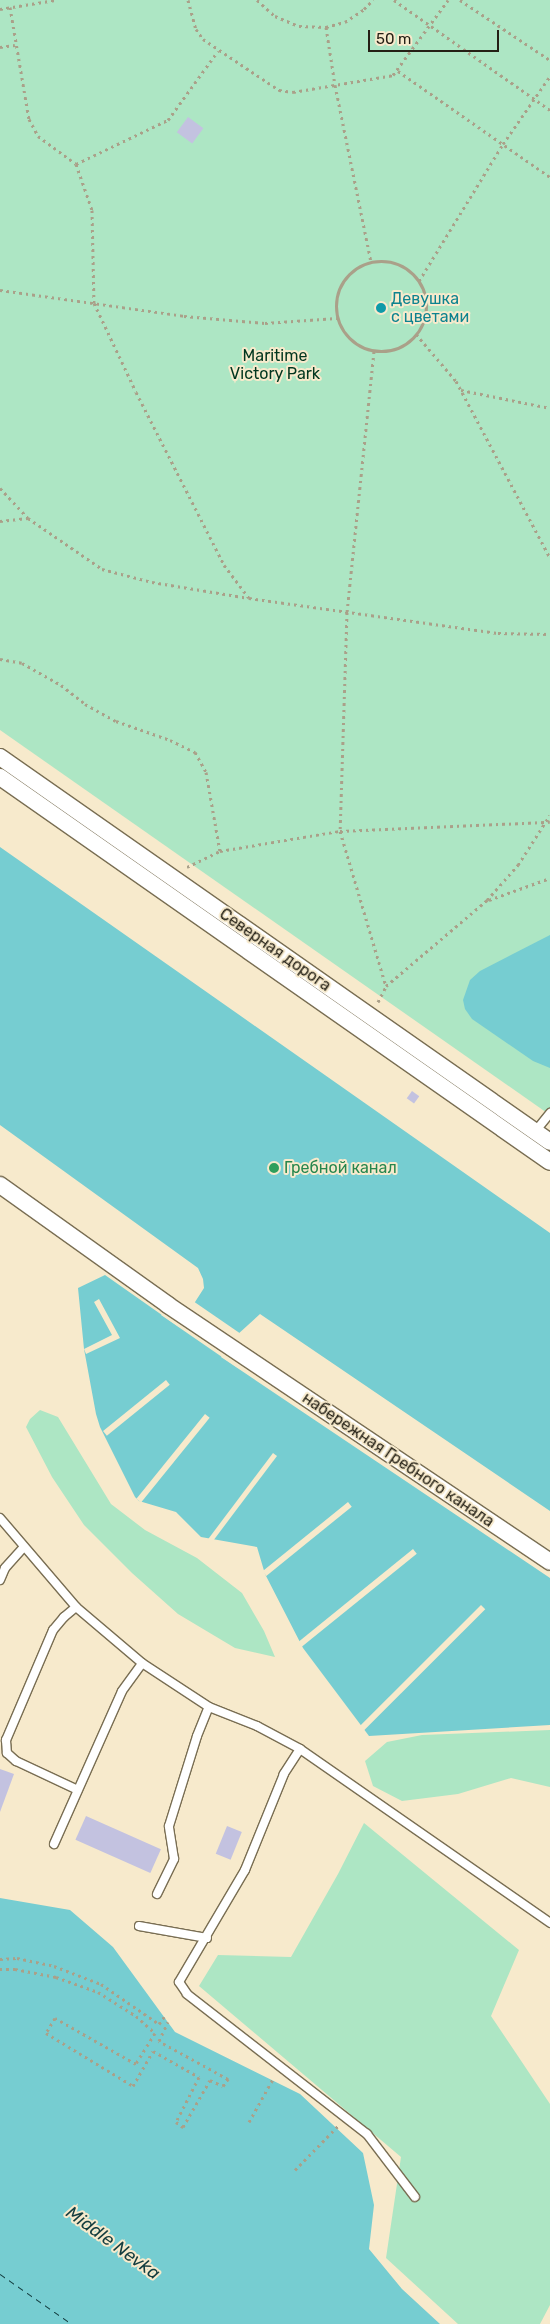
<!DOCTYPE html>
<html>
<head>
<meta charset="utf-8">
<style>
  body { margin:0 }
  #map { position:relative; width:550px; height:2324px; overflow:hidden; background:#f7eacc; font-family:Rubik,sans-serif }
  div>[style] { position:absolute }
  .green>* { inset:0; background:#ade6c4 }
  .water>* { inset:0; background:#76cdd1 }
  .pier>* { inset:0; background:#f7eacc; transform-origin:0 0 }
  .ferry>* { height:1px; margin-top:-0.5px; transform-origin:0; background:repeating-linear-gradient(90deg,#133d3f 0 6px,transparent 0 11px) }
  .building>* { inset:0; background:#c3c2e0; transform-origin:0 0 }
  .path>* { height:3px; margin-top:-1.5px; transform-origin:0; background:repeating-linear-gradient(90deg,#aaa089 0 2.5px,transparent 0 6.5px) }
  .path>.ring { margin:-1.5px; padding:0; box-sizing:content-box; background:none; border:3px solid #aaa089; border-radius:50% }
  .roads { filter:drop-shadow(1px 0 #796e53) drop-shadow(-1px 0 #796e53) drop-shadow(0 1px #796e53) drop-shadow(0 -1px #796e53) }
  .lane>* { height:8px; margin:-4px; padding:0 4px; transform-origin:4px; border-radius:4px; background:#fff }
  .street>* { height:16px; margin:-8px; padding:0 8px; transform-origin:8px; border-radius:8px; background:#fff }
  .dots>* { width:14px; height:14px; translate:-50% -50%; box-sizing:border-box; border:2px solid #f7eacc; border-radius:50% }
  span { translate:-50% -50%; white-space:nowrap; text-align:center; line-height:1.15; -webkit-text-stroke:4px #f7eacc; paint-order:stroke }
  .culture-label { font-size:16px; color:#0d838f }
  .left { translate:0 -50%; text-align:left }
  .park-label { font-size:16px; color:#00361f }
  .street-label { font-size:16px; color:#242015 }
  .leisure-label { font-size:16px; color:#27864d }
  .water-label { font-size:18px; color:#133d3f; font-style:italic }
  .scale { position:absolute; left:368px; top:30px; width:131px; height:22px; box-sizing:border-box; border:2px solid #242015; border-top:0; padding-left:6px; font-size:15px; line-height:18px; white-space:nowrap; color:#242015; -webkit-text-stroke:4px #f7eacc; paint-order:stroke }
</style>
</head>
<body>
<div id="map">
  <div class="green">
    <i style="clip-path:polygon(0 0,550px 0,550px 1115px,0 730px)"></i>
    <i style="clip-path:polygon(40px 1410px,58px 1417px,111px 1504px,145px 1530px,197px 1558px,242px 1593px,264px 1631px,275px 1657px,235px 1648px,178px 1614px,132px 1573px,84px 1525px,52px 1477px,26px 1427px,30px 1419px)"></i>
    <i style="clip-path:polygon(550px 1730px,550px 1787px,511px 1778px,458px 1794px,402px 1801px,373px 1786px,365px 1761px,387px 1742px,422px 1735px)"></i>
    <i style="clip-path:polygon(364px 1823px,519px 1950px,491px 2016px,550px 2104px,550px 2305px,540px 2324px,458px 2324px,386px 2258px,401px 2157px,199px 1986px,218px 1955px,291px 1957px,338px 1874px)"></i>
  </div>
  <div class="water">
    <i style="clip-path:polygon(0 847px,550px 1233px,550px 1511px,260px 1314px,237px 1335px,221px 1357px,550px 1578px,550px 1725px,369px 1736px,303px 1648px,265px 1574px,257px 1547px,201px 1537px,176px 1512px,139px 1501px,135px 1497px,100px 1427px,96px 1414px,84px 1349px,78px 1288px,105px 1275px,179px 1327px,204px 1288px,203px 1279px,198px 1268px,0 1125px)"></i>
    <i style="clip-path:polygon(550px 935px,550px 1068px,533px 1061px,472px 1019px,465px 1009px,463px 1000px,470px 980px,480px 971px)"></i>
    <i style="clip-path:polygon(0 1898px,70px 1910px,113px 1947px,175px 2032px,300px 2094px,363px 2153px,374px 2205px,369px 2249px,402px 2289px,440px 2324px,0 2324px)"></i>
  </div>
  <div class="pier">
    <i style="clip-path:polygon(99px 1299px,120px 1338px,86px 1354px,84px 1349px,112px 1335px,94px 1302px)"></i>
    <i style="clip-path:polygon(193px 1301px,241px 1334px,225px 1356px,239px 1366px,238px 1368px,161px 1315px,163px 1313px,178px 1324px)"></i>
    <i style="left:166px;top:1380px;width:6px;height:81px;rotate:51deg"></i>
    <i style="left:205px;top:1414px;width:6px;height:109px;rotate:39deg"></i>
    <i style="left:273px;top:1453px;width:5px;height:111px;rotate:37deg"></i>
    <i style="left:348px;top:1502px;width:6px;height:110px;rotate:51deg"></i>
    <i style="left:413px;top:1549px;width:6px;height:148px;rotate:51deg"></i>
    <i style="left:481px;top:1605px;width:6px;height:172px;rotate:45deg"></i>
  </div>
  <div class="ferry">
    <i style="left:0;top:2274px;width:88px;rotate:34.8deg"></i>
  </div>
  <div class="building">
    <i style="left:188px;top:117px;width:19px;height:19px;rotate:36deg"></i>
    <i style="left:412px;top:1091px;width:9px;height:9px;rotate:36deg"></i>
    <i style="clip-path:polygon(0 1769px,14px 1774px,0 1812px)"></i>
    <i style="left:86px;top:1816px;width:82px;height:26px;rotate:24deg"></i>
    <i style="left:227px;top:1826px;width:16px;height:30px;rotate:22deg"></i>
  </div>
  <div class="path">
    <i style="left:188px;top:0;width:30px;rotate:75deg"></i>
    <i style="left:196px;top:29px;width:12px;rotate:55deg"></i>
    <i style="left:203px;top:39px;width:92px;rotate:33.9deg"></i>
    <i style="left:279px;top:90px;width:14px;rotate:8deg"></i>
    <i style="left:293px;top:92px;width:101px;rotate:-9.6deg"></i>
    <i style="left:393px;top:75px;width:93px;rotate:-53.7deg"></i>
    <i style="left:257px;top:0;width:24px;rotate:42deg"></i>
    <i style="left:275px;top:16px;width:26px;rotate:23deg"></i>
    <i style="left:299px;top:26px;width:27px;rotate:2deg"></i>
    <i style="left:326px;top:27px;width:20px;rotate:-15deg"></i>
    <i style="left:345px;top:22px;width:23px;rotate:-34deg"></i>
    <i style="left:364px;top:9px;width:13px;rotate:-45deg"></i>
    <i style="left:394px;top:0;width:191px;rotate:35.2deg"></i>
    <i style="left:460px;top:0;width:108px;rotate:33.7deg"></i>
    <i style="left:10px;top:7px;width:114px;rotate:80.4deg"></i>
    <i style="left:29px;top:119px;width:19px;rotate:62deg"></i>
    <i style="left:38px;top:136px;width:47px;rotate:36.4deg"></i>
    <i style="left:76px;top:164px;width:49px;rotate:70.8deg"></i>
    <i style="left:92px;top:210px;width:93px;rotate:88.8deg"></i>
    <i style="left:94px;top:303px;width:98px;rotate:64.7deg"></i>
    <i style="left:136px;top:392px;width:194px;rotate:63deg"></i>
    <i style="left:224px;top:565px;width:41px;rotate:52.9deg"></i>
    <i style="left:0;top:9px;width:56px;rotate:-9.3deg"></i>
    <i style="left:326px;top:27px;width:59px;rotate:81.2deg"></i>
    <i style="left:335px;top:85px;width:181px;rotate:78.5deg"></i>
    <i style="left:0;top:47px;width:15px;rotate:-8deg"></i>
    <i style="left:398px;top:71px;width:185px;rotate:34.9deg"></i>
    <i style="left:76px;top:164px;width:102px;rotate:-25.6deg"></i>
    <i style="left:168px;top:120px;width:85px;rotate:-54.1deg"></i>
    <i class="ring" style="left:336px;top:261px;width:87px;height:87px"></i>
    <i style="left:419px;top:281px;width:161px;rotate:-58.5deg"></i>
    <i style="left:503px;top:144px;width:83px;rotate:-55.3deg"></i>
    <i style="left:0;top:290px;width:186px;rotate:8deg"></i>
    <i style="left:184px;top:316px;width:81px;rotate:4.9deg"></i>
    <i style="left:265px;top:323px;width:72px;rotate:-4deg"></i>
    <i style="left:416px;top:334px;width:62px;rotate:49.6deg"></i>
    <i style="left:456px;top:381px;width:200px;rotate:62deg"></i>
    <i style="left:374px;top:351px;width:262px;rotate:95.9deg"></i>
    <i style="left:347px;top:612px;width:219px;rotate:91.8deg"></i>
    <i style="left:340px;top:831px;width:162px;rotate:73.5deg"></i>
    <i style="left:461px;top:390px;width:91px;rotate:11.4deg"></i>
    <i style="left:0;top:488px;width:41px;rotate:47deg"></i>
    <i style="left:28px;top:518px;width:90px;rotate:34.6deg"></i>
    <i style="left:102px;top:569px;width:52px;rotate:14.6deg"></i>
    <i style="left:152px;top:582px;width:98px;rotate:9.4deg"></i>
    <i style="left:249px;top:598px;width:251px;rotate:8deg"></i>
    <i style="left:498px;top:633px;width:52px;rotate:1.1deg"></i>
    <i style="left:0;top:521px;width:28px;rotate:-6deg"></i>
    <i style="left:0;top:659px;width:22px;rotate:10deg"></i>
    <i style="left:22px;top:663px;width:45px;rotate:29.4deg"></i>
    <i style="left:61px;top:685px;width:31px;rotate:38deg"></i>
    <i style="left:85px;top:704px;width:35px;rotate:29deg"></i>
    <i style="left:116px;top:721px;width:57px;rotate:19.4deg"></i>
    <i style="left:170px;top:740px;width:28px;rotate:26deg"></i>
    <i style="left:195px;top:752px;width:23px;rotate:61deg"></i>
    <i style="left:206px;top:772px;width:80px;rotate:80deg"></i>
    <i style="left:220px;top:851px;width:122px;rotate:-9.5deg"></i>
    <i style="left:340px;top:831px;width:210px;rotate:-2.5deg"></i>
    <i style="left:187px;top:867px;width:37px;rotate:-26deg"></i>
    <i style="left:489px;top:900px;width:65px;rotate:-19.8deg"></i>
    <i style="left:378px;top:1002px;width:18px;rotate:-63deg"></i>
    <i style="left:386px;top:986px;width:133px;rotate:-40.4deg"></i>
    <i style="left:487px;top:900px;width:47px;rotate:-48.5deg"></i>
    <i style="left:518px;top:865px;width:59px;rotate:-57.4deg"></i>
    <i style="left:0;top:1959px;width:17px;rotate:-3deg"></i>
    <i style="left:17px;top:1958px;width:38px;rotate:12deg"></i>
    <i style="left:54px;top:1966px;width:50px;rotate:21deg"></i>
    <i style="left:101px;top:1984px;width:70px;rotate:34.6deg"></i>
    <i style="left:159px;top:2024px;width:9px;rotate:-54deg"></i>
    <i style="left:0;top:1969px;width:15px"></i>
    <i style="left:15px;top:1969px;width:42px;rotate:11deg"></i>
    <i style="left:56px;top:1977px;width:45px;rotate:19.7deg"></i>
    <i style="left:98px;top:1992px;width:45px;rotate:32.3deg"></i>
    <i style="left:136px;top:2016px;width:25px;rotate:42deg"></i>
    <i style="left:155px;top:2033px;width:36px;rotate:122deg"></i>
    <i style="left:136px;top:2064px;width:93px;rotate:-150.4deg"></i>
    <i style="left:55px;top:2018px;width:17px;rotate:121deg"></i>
    <i style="left:46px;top:2033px;width:102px;rotate:31.3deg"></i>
    <i style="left:133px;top:2086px;width:40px;rotate:-60.3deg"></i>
    <i style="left:153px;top:2051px;width:53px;rotate:29.5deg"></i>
    <i style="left:199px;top:2077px;width:51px;rotate:117.1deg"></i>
    <i style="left:176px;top:2122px;width:9px;rotate:36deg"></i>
    <i style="left:183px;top:2127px;width:54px;rotate:-60.1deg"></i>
    <i style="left:210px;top:2080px;width:14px;rotate:25deg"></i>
    <i style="left:223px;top:2086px;width:9px;rotate:-54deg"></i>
    <i style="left:228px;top:2079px;width:79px;rotate:-151.2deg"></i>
    <i style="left:159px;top:2041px;width:21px;rotate:-65deg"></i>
    <i style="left:249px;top:2122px;width:51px;rotate:-60.9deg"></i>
    <i style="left:295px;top:2170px;width:62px;rotate:-45.7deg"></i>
  </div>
  <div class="roads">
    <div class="lane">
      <i style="left:534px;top:1133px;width:26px;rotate:-51deg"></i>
      <i style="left:0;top:1518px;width:117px;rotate:49.5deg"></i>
      <i style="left:76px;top:1607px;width:87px;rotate:40.3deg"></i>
      <i style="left:142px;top:1663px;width:80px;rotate:33.3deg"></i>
      <i style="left:209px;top:1707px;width:52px;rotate:21.6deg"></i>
      <i style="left:257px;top:1726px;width:49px;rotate:28.1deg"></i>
      <i style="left:300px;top:1749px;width:305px;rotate:34.8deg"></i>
      <i style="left:0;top:1580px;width:13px;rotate:-67deg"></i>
      <i style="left:5px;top:1568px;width:28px;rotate:-48deg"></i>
      <i style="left:76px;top:1607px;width:16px;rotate:140deg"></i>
      <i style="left:64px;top:1617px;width:17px;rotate:130deg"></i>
      <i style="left:53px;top:1630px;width:120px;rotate:113.1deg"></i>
      <i style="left:6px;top:1740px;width:13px;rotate:86deg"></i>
      <i style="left:7px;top:1753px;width:12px;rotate:42deg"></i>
      <i style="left:16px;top:1761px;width:68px;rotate:25.1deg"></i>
      <i style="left:300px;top:1749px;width:30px;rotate:123deg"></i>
      <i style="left:284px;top:1774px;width:104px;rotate:112.1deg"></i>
      <i style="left:245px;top:1870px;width:130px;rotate:120.5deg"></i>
      <i style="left:179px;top:1982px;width:14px;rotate:56deg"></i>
      <i style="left:187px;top:1994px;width:228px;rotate:37.9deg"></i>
      <i style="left:367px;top:2134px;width:79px;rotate:52.7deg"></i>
      <i style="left:54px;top:1844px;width:167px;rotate:-66deg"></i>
      <i style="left:122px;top:1691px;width:34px;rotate:-54deg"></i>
      <i style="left:157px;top:1894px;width:39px;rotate:-64deg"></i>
      <i style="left:174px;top:1859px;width:33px;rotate:-99deg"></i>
      <i style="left:169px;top:1826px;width:94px;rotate:-72.7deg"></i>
      <i style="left:197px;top:1736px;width:31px;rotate:-68deg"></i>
      <i style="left:139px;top:1926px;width:69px;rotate:10deg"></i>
    </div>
    <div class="street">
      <i style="left:0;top:757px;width:671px;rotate:34.99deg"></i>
      <i style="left:0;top:777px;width:671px;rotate:34.99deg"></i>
      <i style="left:0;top:1185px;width:206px;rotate:35.5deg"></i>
      <i style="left:168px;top:1305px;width:460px;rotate:33.9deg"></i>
    </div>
  </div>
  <div class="dots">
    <i style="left:381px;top:308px;background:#0f9aa8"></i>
    <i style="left:274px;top:1168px;background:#2e9e5b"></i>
  </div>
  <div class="culture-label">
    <span class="left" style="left:391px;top:308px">Девушка<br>с цветами</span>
  </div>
  <div class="park-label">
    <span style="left:275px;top:365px">Maritime<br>Victory Park</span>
  </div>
  <div class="street-label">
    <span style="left:275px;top:950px;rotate:35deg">Северная дорога</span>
    <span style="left:398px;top:1460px;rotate:34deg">набережная Гребного канала</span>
  </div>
  <div class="leisure-label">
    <span class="left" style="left:284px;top:1168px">Гребной канал</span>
  </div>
  <div class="water-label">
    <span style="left:113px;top:2243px;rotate:36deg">Middle Nevka</span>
  </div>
  <div class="scale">50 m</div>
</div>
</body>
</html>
